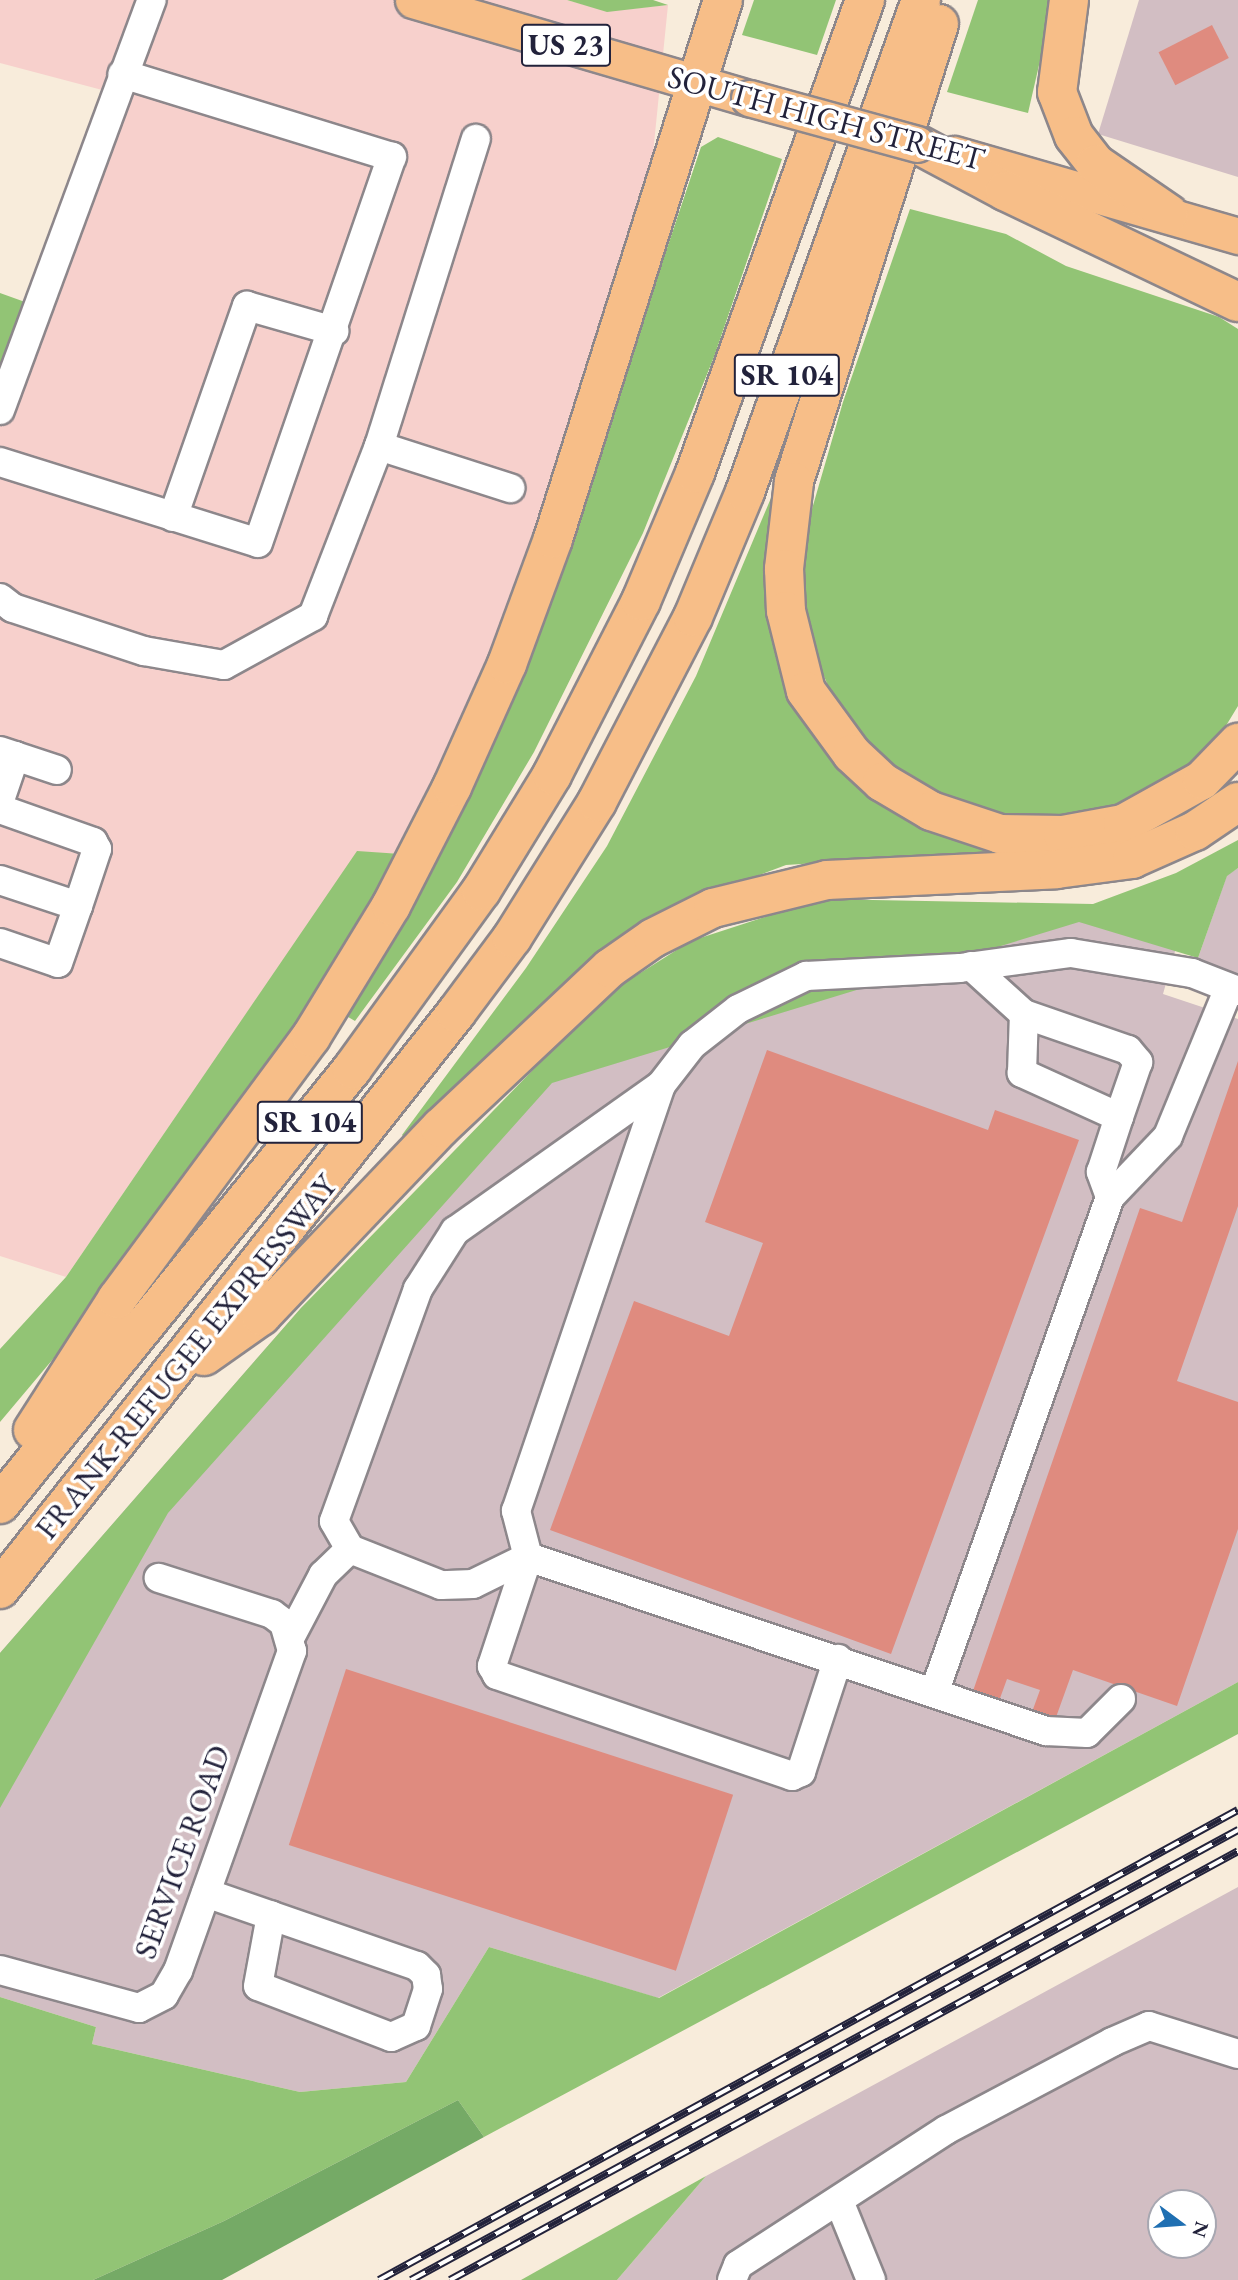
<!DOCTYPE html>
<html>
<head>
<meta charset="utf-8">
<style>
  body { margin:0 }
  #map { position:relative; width:1238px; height:2280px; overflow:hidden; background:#f8ecdb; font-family:"EB Garamond",serif }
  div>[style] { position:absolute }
  .built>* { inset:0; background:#f7d0cc }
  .industrial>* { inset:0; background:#d2bec3 }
  .green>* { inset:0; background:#92c475 }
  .forest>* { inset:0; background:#75aa66 }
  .building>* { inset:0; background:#df8b7f; transform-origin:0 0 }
  .roads { filter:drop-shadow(2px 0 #8d878b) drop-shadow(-2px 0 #8d878b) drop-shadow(0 2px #8d878b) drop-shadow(0 -2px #8d878b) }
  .minor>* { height:28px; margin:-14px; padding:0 14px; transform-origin:14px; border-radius:14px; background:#fff }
  .major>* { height:35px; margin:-17.5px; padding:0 17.5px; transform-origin:17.5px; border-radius:17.5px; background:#f7be88 }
  .highway>* { height:38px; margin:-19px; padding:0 19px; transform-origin:19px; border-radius:19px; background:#f7be88 }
  .rail>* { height:8px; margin-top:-4px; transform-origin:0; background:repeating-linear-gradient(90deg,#fff 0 16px,#22223b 0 32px); box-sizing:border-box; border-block:2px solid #22223b }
  .bridges { filter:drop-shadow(2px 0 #8d878b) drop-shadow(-2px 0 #8d878b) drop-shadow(0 2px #8d878b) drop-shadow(0 -2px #8d878b) }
  .major-bridge>* { height:35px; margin:-17.5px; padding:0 17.5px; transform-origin:17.5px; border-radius:17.5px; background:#f7be88 }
  span { translate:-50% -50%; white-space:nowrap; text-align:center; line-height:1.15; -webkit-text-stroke:7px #fff; paint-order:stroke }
  .shield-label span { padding:2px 5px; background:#fff; border:2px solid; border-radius:5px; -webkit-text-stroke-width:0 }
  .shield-label { font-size:30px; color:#22223b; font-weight:700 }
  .street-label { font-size:32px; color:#22223b }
  .north { position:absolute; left:1147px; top:2189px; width:70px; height:70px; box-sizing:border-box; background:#fff; border:2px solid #a7a7b1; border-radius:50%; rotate:106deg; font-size:19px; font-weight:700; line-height:28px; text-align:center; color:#22223b }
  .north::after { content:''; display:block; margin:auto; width:24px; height:32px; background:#1f6fb2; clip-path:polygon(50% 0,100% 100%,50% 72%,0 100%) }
</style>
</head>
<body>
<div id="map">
  <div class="built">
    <i style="clip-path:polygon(0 0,567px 0,607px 11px,668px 5px,647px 213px,516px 592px,401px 854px,357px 852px,66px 1277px,0 1256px,0 372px,106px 91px,0 63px)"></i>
  </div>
  <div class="industrial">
    <i style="clip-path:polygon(1139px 0,1238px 0,1238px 177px,1098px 134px)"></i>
    <i style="clip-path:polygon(1238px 868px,1238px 978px,1198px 958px,1227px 875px)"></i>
    <i style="clip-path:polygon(1093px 904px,1181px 930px,1163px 994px,1238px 1019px,1238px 1682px,658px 1998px,489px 1947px,406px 2082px,300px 2092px,92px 2044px,96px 2027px,0 1997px,0 1653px,301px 1308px,691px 941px)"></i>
    <i style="clip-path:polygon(evenodd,1238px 1887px,1238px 2280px,617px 2280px,706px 2176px,1238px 1887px,1161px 2203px,1203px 2203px,1203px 2245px,1161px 2245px,1161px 2203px)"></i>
  </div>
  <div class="green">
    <i style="clip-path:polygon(567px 0,653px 0,668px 5px,607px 12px)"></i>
    <i style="clip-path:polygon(754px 0,836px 0,817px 55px,742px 35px)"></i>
    <i style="clip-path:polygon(978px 0,1054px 0,1028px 113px,947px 92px)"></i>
    <i style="clip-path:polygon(718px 137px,782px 159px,714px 357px,643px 533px,534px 752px,457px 882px,355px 1021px,343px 1014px,573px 528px,701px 147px)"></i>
    <i style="clip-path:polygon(910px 209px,1006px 234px,1066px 266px,1219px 317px,1238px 329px,1238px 706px,1213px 747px,1153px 792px,1090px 817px,1018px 820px,934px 795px,882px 763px,836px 705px,811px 645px,802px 584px,812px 509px,843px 402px)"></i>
    <i style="clip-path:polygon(0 293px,25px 302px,0 372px)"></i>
    <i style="clip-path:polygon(779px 479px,807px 720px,998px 851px,786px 865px,685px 903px,410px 1144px,402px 1135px,526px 968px,607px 846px,696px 676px)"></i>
    <i style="clip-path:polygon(1238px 840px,1238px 868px,1227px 876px,1198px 958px,1079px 922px,552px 1083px,168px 1513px,0 1808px,0 1653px,301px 1308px,607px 994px,691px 941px,820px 899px,1093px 904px,1176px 873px)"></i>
    <i style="clip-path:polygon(357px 851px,401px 854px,304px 1029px,106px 1296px,0 1422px,0 1349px,66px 1277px)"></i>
    <i style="clip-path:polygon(1238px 1682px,1238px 1734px,484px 2137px,458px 2100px,224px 2221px,93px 2280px,0 2280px,0 1997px,96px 2027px,92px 2044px,300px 2092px,406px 2082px,489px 1947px,659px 1998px)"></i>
    <i style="clip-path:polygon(706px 2176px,617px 2280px,521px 2280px)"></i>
  </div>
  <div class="forest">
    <i style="clip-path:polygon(458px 2100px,484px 2137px,222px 2280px,93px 2280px,224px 2221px)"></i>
  </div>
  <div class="building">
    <i style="left:1212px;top:25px;width:37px;height:60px;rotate:63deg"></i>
    <i style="clip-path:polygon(767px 1050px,988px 1130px,995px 1110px,1079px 1140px,891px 1654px,550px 1530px,634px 1301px,729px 1336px,763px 1243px,705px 1222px)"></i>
    <i style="clip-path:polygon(1238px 1061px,1238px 1206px,1177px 1381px,1238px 1402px,1238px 1529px,1177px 1706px,1073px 1670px,1055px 1720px,1032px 1712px,1040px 1690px,1007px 1679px,999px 1701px,973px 1691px,1140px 1208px,1182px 1222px)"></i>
    <i style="left:346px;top:1669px;width:407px;height:185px;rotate:18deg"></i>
  </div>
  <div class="roads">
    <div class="minor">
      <i style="left:0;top:410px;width:437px;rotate:-69.7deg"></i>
      <i style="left:379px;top:446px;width:138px;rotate:17.8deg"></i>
      <i style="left:0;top:462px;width:270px;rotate:17.4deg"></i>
      <i style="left:258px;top:543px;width:409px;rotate:-70.9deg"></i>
      <i style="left:392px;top:157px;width:282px;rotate:-162.9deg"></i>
      <i style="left:173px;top:517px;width:224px;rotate:-70.7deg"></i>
      <i style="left:247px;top:306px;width:91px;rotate:16deg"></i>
      <i style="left:0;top:598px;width:16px;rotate:38deg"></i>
      <i style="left:13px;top:608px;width:138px;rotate:18.2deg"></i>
      <i style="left:144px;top:651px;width:81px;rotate:9.9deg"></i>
      <i style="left:224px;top:665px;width:102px;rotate:-28.8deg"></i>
      <i style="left:313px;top:616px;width:182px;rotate:-68.8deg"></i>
      <i style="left:379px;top:446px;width:322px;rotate:-72.5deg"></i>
      <i style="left:0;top:751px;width:16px;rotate:18deg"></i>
      <i style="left:15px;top:756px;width:46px;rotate:108.8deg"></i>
      <i style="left:15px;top:756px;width:44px;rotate:18.4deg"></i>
      <i style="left:0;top:809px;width:99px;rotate:19.5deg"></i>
      <i style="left:93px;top:842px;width:8px;rotate:60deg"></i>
      <i style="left:97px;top:849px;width:60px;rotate:108.4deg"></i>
      <i style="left:78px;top:906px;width:82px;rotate:-161.6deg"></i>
      <i style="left:0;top:943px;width:61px;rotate:19deg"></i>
      <i style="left:58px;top:963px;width:60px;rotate:-70.7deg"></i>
      <i style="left:971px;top:966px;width:72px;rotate:42.2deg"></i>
      <i style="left:1024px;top:1014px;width:110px;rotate:19.1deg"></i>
      <i style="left:1128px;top:1050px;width:16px;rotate:50deg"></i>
      <i style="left:1138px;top:1062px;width:58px;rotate:109.1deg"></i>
      <i style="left:1119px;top:1117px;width:107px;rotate:-155.6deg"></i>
      <i style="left:1022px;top:1073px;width:59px;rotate:-88.1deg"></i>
      <i style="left:1110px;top:1197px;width:27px;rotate:-110deg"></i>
      <i style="left:1101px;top:1172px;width:58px;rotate:-71.9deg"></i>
      <i style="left:528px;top:1557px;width:61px;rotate:153.9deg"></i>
      <i style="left:473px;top:1584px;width:32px;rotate:178deg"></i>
      <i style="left:441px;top:1585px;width:98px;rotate:-158.4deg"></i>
      <i style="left:350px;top:1549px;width:32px;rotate:-120deg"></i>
      <i style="left:334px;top:1521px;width:247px;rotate:-70.1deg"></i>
      <i style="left:418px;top:1289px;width:69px;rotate:-57.5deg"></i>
      <i style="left:455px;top:1231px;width:252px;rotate:-35.3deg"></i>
      <i style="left:528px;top:1557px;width:115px;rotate:108.3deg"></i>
      <i style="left:492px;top:1666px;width:10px;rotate:61deg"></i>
      <i style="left:497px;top:1675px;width:312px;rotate:18.9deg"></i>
      <i style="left:792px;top:1776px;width:10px;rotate:-24deg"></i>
      <i style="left:801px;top:1772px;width:119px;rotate:-71.9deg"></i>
      <i style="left:291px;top:1636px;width:69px;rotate:-62.3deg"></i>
      <i style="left:323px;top:1575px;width:37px;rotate:-44deg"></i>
      <i style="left:934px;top:1693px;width:526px;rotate:-70.46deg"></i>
      <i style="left:1110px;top:1197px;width:84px;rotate:-46.4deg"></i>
      <i style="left:1168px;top:1136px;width:160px;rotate:-67.6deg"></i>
      <i style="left:1121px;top:1699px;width:48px;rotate:135deg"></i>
      <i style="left:1087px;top:1733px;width:41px;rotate:-177.2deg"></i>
      <i style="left:1046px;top:1731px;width:546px;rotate:-161.43deg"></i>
      <i style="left:528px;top:1557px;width:48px;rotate:-104.6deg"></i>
      <i style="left:516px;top:1511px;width:450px;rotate:-71.2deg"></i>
      <i style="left:661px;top:1085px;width:51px;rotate:-52.2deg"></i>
      <i style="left:692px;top:1045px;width:58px;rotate:-38deg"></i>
      <i style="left:738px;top:1009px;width:76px;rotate:-25.9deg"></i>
      <i style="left:806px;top:976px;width:154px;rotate:-3deg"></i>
      <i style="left:960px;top:968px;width:112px;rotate:-7.7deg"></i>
      <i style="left:1071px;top:953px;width:123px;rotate:9.4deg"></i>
      <i style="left:1192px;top:973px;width:49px;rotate:21.4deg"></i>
      <i style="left:206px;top:1893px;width:223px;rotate:19.1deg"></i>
      <i style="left:417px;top:1966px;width:13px;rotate:45deg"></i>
      <i style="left:426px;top:1975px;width:14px;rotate:82deg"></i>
      <i style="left:428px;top:1989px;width:39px;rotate:108deg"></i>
      <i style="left:416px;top:2026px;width:27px;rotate:156deg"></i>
      <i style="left:391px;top:2037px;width:142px;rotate:-159deg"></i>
      <i style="left:258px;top:1986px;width:72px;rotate:-79.6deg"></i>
      <i style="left:0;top:1970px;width:144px;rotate:15.3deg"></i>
      <i style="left:139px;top:2008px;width:28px;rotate:-27deg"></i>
      <i style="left:164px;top:1995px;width:28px;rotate:-60deg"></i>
      <i style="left:178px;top:1971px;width:340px;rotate:-70.4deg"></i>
      <i style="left:292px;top:1651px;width:29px;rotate:-106deg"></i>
      <i style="left:284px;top:1623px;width:15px;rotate:-143deg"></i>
      <i style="left:272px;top:1614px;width:119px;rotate:-162.3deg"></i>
      <i style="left:839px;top:2201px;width:85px;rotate:67.9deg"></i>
      <i style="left:732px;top:2280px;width:16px;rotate:-68deg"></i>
      <i style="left:738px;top:2265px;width:248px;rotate:-33deg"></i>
      <i style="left:946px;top:2130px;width:188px;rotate:-27.9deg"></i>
      <i style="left:1112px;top:2042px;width:40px;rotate:-23.4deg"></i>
      <i style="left:1149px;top:2026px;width:93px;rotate:17.5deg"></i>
    </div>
    <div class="major">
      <i style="left:413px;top:0;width:350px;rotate:16.3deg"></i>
      <i style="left:954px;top:154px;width:296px;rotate:16.1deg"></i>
    </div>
    <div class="highway">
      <i style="left:1069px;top:0;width:93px;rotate:97.4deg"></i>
      <i style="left:1057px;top:92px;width:47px;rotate:68.9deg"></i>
      <i style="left:1074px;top:136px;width:36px;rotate:52deg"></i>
      <i style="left:1096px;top:164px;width:88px;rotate:34.4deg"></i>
      <i style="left:939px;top:24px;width:480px;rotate:107.6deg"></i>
      <i style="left:794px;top:482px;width:88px;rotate:96.6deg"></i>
      <i style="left:784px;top:569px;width:42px;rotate:87.3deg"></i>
      <i style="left:786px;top:611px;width:82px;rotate:76deg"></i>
      <i style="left:806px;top:691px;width:78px;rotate:53.9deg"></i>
      <i style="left:852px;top:754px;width:41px;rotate:43deg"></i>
      <i style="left:882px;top:782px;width:57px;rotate:30.6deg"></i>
      <i style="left:931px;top:811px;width:73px;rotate:18.4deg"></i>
      <i style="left:1000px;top:834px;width:63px;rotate:0.9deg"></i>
      <i style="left:1063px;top:835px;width:61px;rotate:-10.4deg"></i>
      <i style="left:1123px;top:824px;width:90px;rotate:-29.1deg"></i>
      <i style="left:1202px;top:780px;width:52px;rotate:-45.8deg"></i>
      <i style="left:917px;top:144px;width:100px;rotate:28.1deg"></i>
      <i style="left:1005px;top:191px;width:258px;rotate:25.5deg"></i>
      <i style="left:204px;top:1356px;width:70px;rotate:-35.1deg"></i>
      <i style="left:261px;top:1316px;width:260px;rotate:-46.4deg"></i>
      <i style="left:440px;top:1128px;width:233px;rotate:-43.3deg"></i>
      <i style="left:610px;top:968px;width:52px;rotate:-34.9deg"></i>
      <i style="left:653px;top:938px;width:67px;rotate:-26.6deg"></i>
      <i style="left:713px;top:908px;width:117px;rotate:-13.8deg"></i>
      <i style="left:827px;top:880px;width:230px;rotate:-2.7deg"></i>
      <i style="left:1057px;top:869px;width:76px;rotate:-7.6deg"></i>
      <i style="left:1132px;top:859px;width:69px;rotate:-24deg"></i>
      <i style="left:1195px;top:831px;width:52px;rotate:-34deg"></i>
      <i style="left:33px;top:1430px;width:156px;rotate:-57.3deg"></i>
      <i style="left:117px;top:1299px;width:326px;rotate:-53.5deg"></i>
      <i style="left:311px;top:1037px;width:153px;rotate:-58.6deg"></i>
      <i style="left:391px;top:906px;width:134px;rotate:-62.9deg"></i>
      <i style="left:452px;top:787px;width:135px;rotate:-65.9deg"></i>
      <i style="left:507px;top:664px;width:133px;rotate:-69.8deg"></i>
      <i style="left:553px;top:539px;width:565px;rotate:-72.49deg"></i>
      <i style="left:0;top:1504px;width:560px;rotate:-51.02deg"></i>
      <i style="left:352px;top:1069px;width:220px;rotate:-54.1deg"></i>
      <i style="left:481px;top:891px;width:136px;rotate:-58.5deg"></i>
      <i style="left:552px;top:775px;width:195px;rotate:-62.9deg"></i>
      <i style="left:641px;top:601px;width:139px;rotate:-67.1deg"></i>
      <i style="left:695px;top:473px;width:503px;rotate:-70.23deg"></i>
      <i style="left:0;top:1589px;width:735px;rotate:-51.63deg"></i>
      <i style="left:456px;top:1013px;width:94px;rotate:-53.3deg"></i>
      <i style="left:512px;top:938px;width:160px;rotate:-58deg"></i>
      <i style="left:597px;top:802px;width:208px;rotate:-62.6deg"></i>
      <i style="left:693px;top:617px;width:135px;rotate:-67.4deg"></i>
      <i style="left:745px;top:492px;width:523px;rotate:-70.32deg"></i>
    </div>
  </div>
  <div class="rail">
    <i style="left:379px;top:2280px;width:979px;rotate:-28.69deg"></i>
    <i style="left:411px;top:2280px;width:942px;rotate:-28.55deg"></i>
    <i style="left:450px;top:2280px;width:897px;rotate:-28.56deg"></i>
  </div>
  <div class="bridges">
    <div class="major-bridge">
      <i style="left:749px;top:98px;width:174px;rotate:15.3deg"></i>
    </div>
  </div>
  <div class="shield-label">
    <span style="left:566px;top:45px">US 23</span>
    <span style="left:787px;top:375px">SR 104</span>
    <span style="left:310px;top:1122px">SR 104</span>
  </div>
  <div class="street-label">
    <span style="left:826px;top:118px;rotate:15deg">SOUTH HIGH STREET</span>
    <span style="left:186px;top:1357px;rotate:-51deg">FRANK-REFUGEE EXPRESSWAY</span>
    <span style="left:182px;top:1852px;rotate:-70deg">SERVICE ROAD</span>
  </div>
  <div class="north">N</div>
</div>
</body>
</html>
